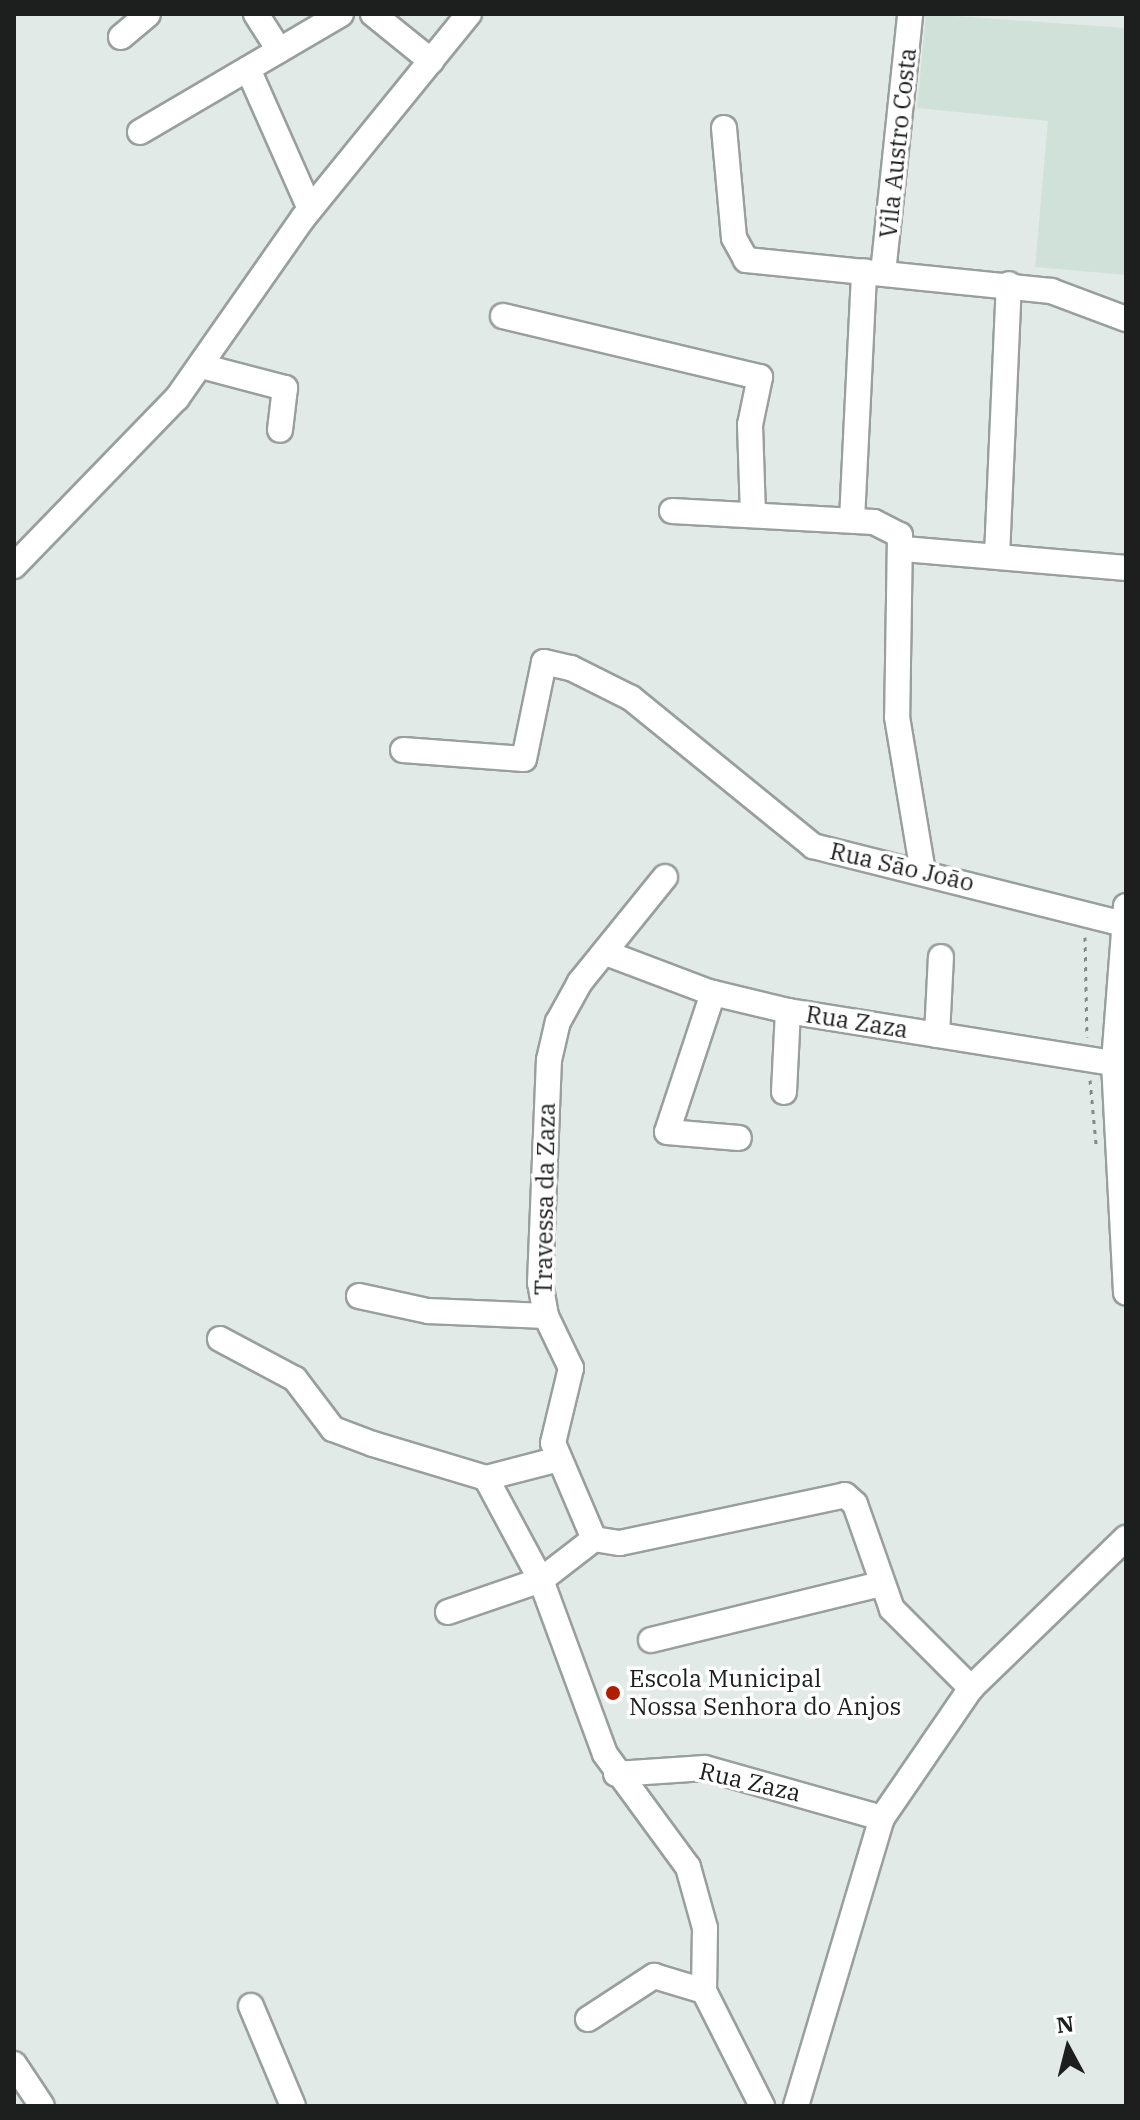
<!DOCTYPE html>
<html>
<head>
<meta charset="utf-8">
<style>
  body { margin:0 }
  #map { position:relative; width:1140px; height:2120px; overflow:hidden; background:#e2eae7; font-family:"IBM Plex Serif",serif }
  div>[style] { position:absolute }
  .built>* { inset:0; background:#d0e1da }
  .path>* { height:3px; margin-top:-1.5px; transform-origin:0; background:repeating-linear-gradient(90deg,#848987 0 4px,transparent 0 10px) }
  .roads { filter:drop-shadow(2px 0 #989f9c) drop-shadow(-2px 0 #989f9c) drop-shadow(0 2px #989f9c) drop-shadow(0 -2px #989f9c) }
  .minor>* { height:24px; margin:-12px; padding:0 12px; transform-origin:12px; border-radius:12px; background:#fff }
  .dots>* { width:22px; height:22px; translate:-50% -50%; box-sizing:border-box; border:4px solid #fff; border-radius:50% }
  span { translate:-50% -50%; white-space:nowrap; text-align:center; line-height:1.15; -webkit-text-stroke:7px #fff; paint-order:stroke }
  .street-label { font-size:24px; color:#1c1f1e }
  .poi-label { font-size:24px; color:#1c1f1e }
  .left { translate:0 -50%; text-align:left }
  .frame { position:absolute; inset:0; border:16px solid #1c1f1e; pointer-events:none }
  .north { position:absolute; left:1028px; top:2008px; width:80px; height:80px; -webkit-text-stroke:6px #fff; paint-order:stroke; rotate:353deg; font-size:22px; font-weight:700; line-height:32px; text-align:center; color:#1c1f1e }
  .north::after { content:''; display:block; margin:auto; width:28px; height:36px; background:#1c1f1e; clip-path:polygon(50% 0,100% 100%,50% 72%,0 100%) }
</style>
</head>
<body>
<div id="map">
  <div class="built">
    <i style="clip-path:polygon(926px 14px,1126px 28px,1126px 275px,1035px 267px,1048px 121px,917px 108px)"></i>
  </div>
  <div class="path">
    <i style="left:1085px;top:937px;width:100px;rotate:88.9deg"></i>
    <i style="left:1090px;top:1080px;width:64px;rotate:84.6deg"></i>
  </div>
  <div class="roads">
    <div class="minor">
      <i style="left:256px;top:14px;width:43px;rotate:57.4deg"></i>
      <i style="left:373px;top:14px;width:75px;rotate:39deg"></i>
      <i style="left:121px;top:37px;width:35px;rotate:-40deg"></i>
      <i style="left:248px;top:69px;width:153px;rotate:66.1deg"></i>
      <i style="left:724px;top:128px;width:110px;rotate:84.8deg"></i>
      <i style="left:734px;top:238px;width:25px;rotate:61deg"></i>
      <i style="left:746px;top:260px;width:307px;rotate:5.8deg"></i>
      <i style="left:1051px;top:291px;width:80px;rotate:20.5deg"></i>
      <i style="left:140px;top:132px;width:233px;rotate:-30.4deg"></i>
      <i style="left:883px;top:273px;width:260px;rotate:-84deg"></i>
      <i style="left:503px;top:316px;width:264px;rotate:13.4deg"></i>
      <i style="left:760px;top:377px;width:49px;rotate:101.8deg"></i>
      <i style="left:750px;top:425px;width:90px;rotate:88.1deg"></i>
      <i style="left:201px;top:366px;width:87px;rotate:14.7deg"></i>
      <i style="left:285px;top:388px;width:42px;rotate:96.8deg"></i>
      <i style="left:672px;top:511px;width:202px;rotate:3.1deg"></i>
      <i style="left:874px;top:522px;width:29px;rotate:27deg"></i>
      <i style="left:900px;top:535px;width:182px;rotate:90.9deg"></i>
      <i style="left:897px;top:717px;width:157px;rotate:80.5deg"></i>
      <i style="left:852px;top:520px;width:249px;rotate:-87.2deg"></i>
      <i style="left:904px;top:549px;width:223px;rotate:4.9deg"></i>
      <i style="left:997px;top:556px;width:272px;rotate:-87.5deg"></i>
      <i style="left:14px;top:566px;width:234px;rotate:-45.9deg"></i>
      <i style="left:177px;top:398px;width:220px;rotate:-55deg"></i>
      <i style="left:303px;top:218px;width:263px;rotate:-50.9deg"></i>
      <i style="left:403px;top:750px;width:121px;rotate:4.3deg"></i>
      <i style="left:524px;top:759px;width:99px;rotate:-78.3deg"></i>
      <i style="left:544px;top:662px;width:28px;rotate:13deg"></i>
      <i style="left:571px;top:668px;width:67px;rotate:26.6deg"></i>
      <i style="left:631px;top:698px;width:235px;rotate:39.1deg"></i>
      <i style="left:813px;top:846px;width:320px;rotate:14.1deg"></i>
      <i style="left:1126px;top:906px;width:157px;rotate:94.4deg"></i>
      <i style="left:1114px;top:1063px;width:230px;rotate:87deg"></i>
      <i style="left:606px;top:953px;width:110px;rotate:20.7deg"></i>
      <i style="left:709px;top:992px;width:81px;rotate:13.5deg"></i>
      <i style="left:788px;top:1011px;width:330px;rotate:9.1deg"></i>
      <i style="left:713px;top:993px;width:146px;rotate:108.3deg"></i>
      <i style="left:667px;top:1132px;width:72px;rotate:4.8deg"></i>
      <i style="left:937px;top:1035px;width:78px;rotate:-87.1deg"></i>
      <i style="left:784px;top:1092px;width:81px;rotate:-87.2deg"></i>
      <i style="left:359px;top:1296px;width:71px;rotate:12.3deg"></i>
      <i style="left:428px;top:1311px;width:118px;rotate:2.4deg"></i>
      <i style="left:220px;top:1339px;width:85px;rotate:28.1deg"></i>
      <i style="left:295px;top:1379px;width:63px;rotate:52.8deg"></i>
      <i style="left:333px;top:1429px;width:43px;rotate:20.6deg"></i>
      <i style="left:373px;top:1444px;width:118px;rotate:16.7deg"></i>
      <i style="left:486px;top:1478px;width:71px;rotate:-14.6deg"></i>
      <i style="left:486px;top:1478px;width:116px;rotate:61.7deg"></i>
      <i style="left:541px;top:1580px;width:185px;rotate:69.8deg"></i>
      <i style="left:605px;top:1754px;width:140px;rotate:53.7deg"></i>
      <i style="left:688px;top:1867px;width:63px;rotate:74.4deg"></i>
      <i style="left:705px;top:1928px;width:63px;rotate:90.9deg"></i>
      <i style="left:704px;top:1991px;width:129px;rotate:63.2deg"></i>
      <i style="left:594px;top:1539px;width:104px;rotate:-113.1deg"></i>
      <i style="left:553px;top:1443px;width:77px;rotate:-76.5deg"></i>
      <i style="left:571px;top:1368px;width:58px;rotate:-115.7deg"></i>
      <i style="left:546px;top:1316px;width:34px;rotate:-100deg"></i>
      <i style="left:540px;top:1283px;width:223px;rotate:-87.7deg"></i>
      <i style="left:549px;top:1060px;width:39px;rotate:-77deg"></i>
      <i style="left:558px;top:1022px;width:46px;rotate:-61.2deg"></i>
      <i style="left:580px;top:982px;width:135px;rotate:-51deg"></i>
      <i style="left:594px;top:1539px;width:26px;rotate:9deg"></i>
      <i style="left:620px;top:1543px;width:230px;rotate:-12deg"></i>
      <i style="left:845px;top:1495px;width:13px;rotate:42deg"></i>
      <i style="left:855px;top:1504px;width:111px;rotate:70.6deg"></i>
      <i style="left:892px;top:1609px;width:112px;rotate:45deg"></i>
      <i style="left:448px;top:1612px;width:98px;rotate:-19deg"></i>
      <i style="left:541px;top:1580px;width:67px;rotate:-37.7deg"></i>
      <i style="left:651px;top:1640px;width:236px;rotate:-13.7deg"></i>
      <i style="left:616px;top:1774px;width:89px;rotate:-3.9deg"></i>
      <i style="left:705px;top:1768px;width:184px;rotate:15.8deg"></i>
      <i style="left:251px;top:2006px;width:108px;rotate:67.2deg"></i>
      <i style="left:588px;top:2019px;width:79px;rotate:-33.1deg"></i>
      <i style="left:654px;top:1976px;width:52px;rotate:16.7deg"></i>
      <i style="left:14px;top:2064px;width:50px;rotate:56.3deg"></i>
      <i style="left:796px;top:2106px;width:301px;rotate:-73.4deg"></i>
      <i style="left:882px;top:1818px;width:158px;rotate:-55.6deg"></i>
      <i style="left:971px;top:1688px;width:216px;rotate:-44.1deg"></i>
    </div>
  </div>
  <div class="dots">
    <i style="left:613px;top:1693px;background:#ad1f00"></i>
  </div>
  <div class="street-label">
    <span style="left:898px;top:143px;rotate:-84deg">Vila Austro Costa</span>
    <span style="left:902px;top:867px;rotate:13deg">Rua São João</span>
    <span style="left:857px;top:1022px;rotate:9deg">Rua Zaza</span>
    <span style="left:545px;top:1199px;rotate:-89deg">Travessa da Zaza</span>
    <span style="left:750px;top:1782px;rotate:13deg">Rua Zaza</span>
  </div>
  <div class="poi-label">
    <span class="left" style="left:629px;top:1693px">Escola Municipal<br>Nossa Senhora do Anjos</span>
  </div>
  <div class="frame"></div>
  <div class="north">N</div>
</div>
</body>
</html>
